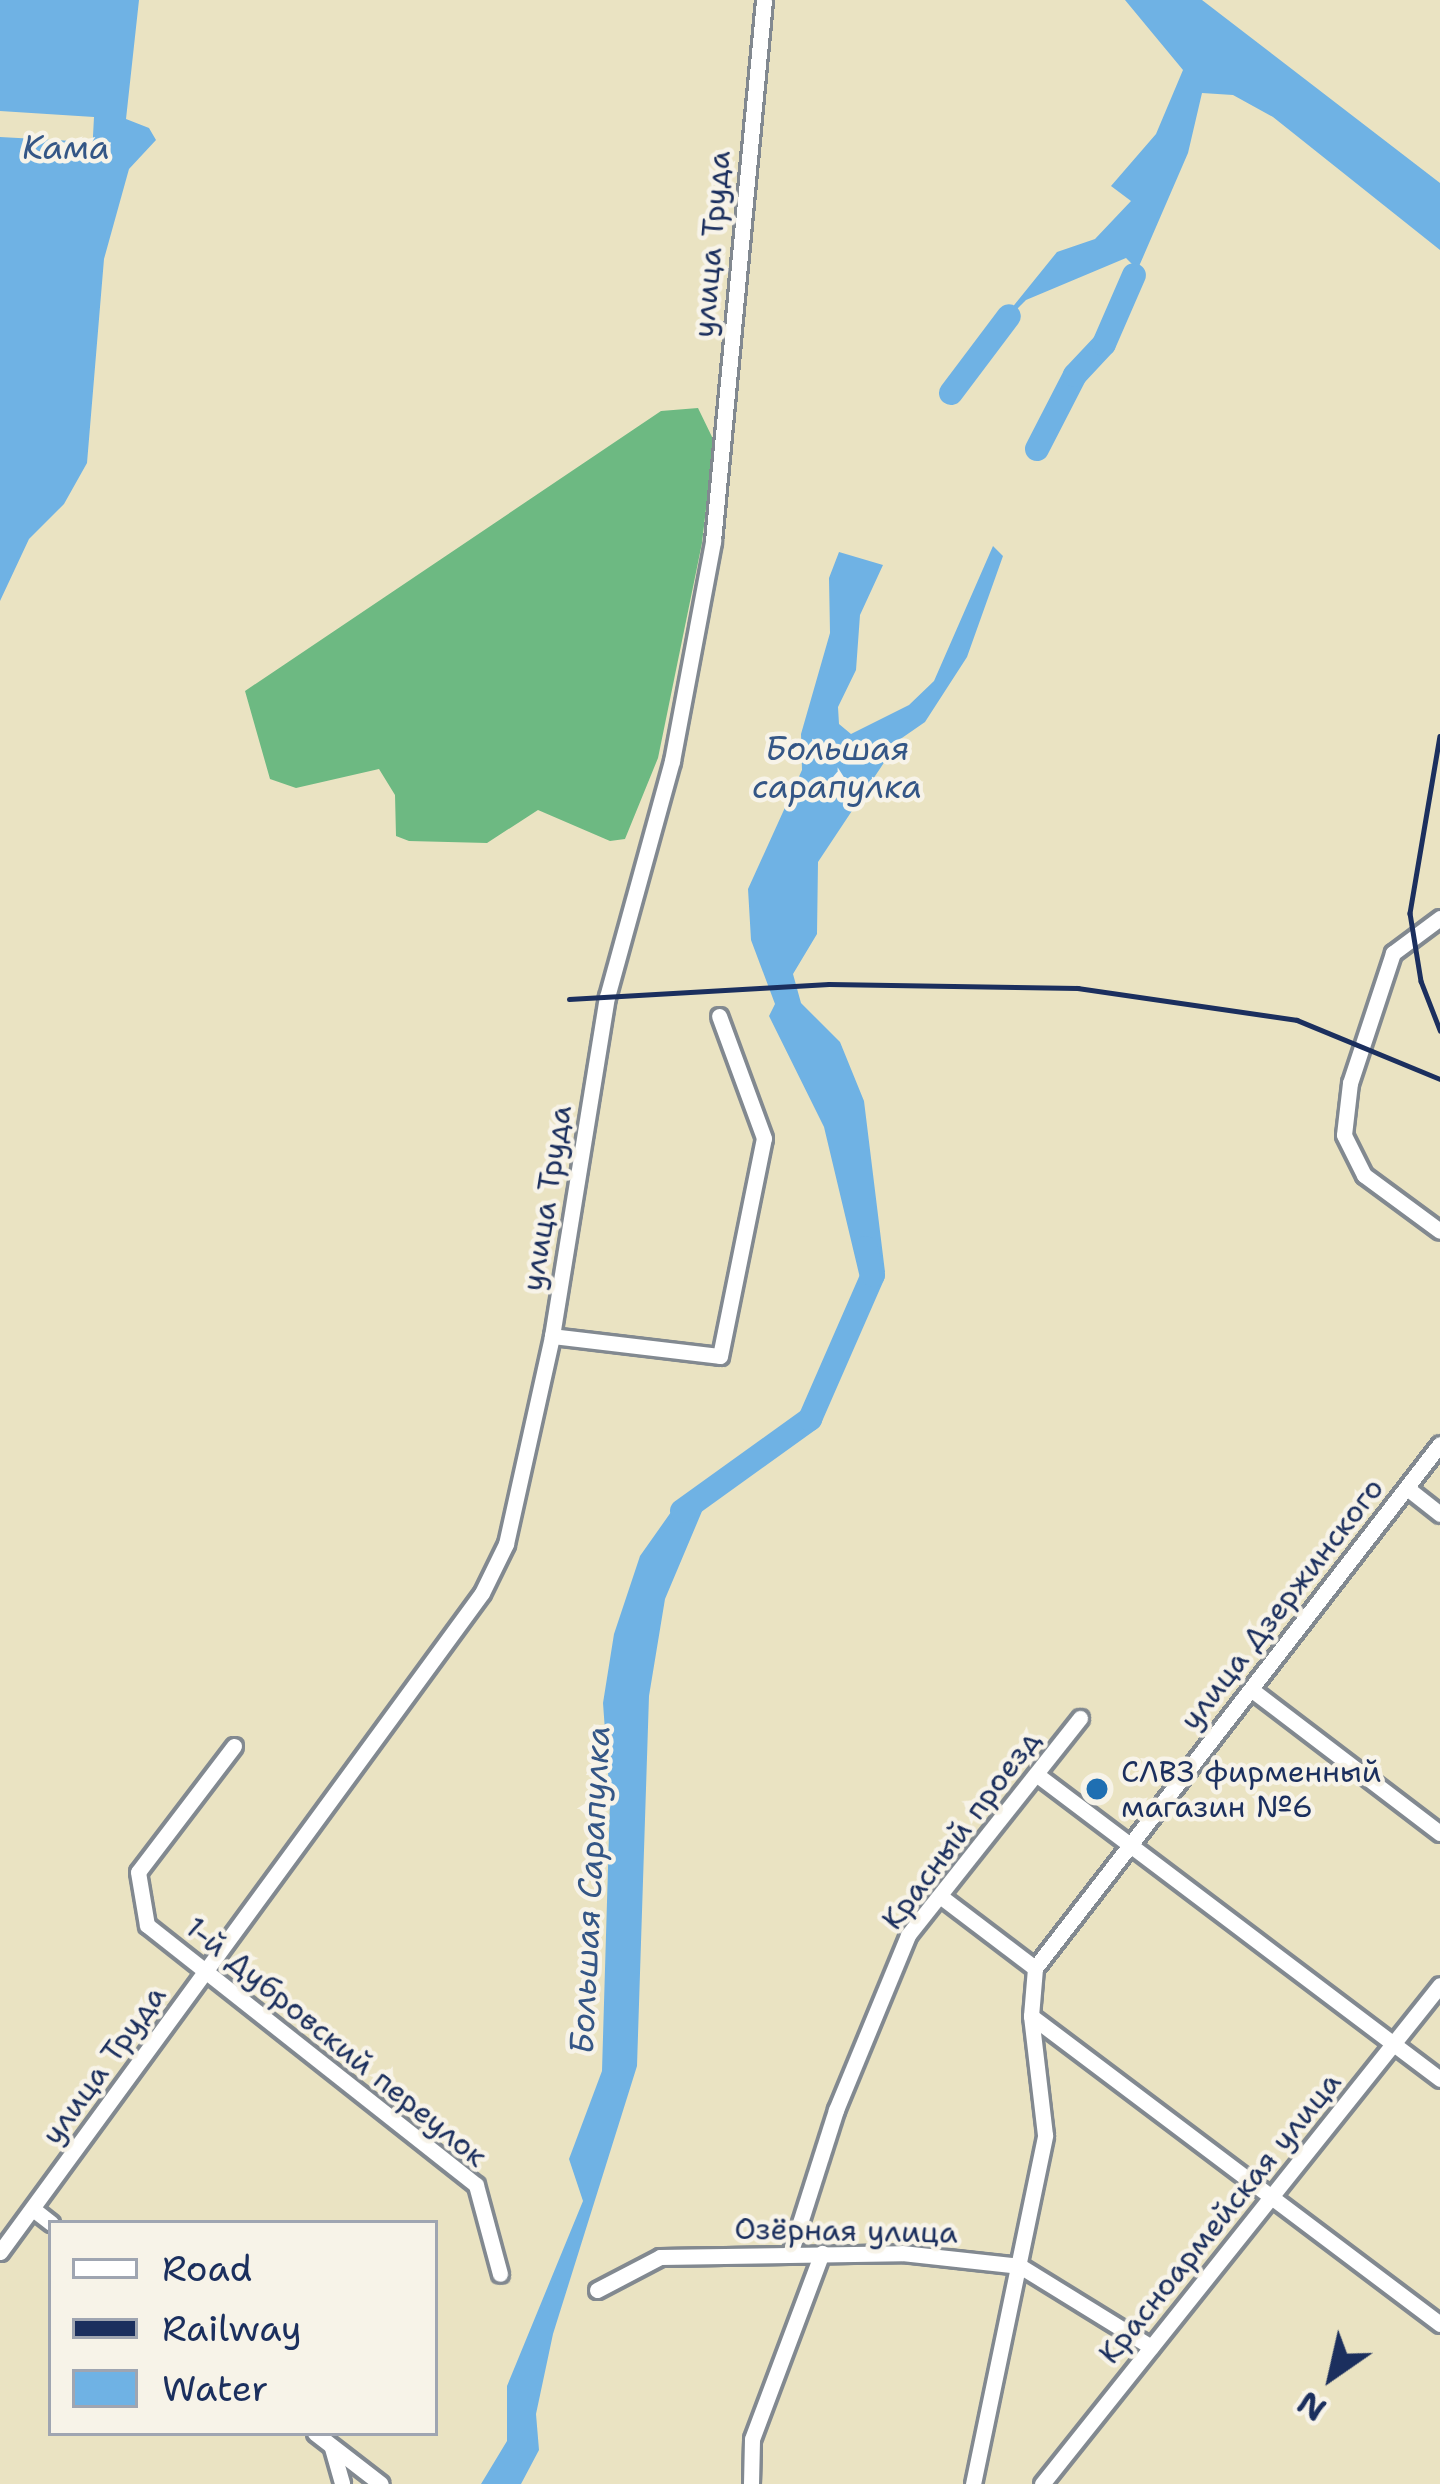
<!DOCTYPE html>
<html>
<head>
<meta charset="utf-8">
<style>
  body { margin:0 }
  #map { position:relative; width:1440px; height:2484px; overflow:hidden; background:#eae3c2; font-family:"Shantell Sans",sans-serif }
  div>[style] { position:absolute }
  .forest>* { inset:0; background:#6db982 }
  .water>* { inset:0; background:#6fb2e4 }
  .pier>* { inset:0; background:#eae3c2 }
  .river>* { height:24px; margin:-12px; padding:0 12px; transform-origin:12px; border-radius:12px; background:#6fb2e4 }
  .roads { filter:drop-shadow(3px 0 #828990) drop-shadow(-3px 0 #828990) drop-shadow(0 3px #828990) drop-shadow(0 -3px #828990) }
  .street>* { height:15px; margin:-7.5px; padding:0 7.5px; transform-origin:7.5px; border-radius:7.5px; background:#fff }
  .rail>* { height:4.5px; margin:-2.25px; padding:0 2.25px; transform-origin:2.25px; border-radius:2.25px; background:#1b2f5e }
  .dots>* { width:33px; height:33px; translate:-50% -50%; box-sizing:border-box; border:6px solid #f7f3e8; border-radius:50% }
  span { translate:-50% -50%; white-space:nowrap; text-align:center; line-height:1.15; -webkit-text-stroke:9px #f7f3e8; paint-order:stroke }
  .street-label { font-size:30px; color:#1b2f5e }
  .poi-label { font-size:30px; color:#1b2f5e }
  .left { translate:0 -50%; text-align:left }
  .water-label { font-size:33px; color:#345686; font-style:italic }
  .legend { position:absolute; left:48px; top:2220px; width:390px; height:216px; box-sizing:border-box; background:#f7f3e8; border:3px solid #9fa5b1; margin:0; padding:15px 21px; list-style:none; font-size:36px; color:#1b2f5e }
  .legend li { display:flex; align-items:center; gap:24px; height:60px }
  .legend b { width:60px; border:3px solid #9fa5b1 }
  .north { position:absolute; left:1272px; top:2316px; width:120px; height:120px; -webkit-text-stroke:9px #f7f3e8; paint-order:stroke; rotate:214deg; font-size:33px; font-weight:700; line-height:48px; text-align:center; color:#1b2f5e }
  .north::after { content:''; display:block; margin:auto; width:42px; height:54px; background:#1b2f5e; clip-path:polygon(50% 0,100% 100%,50% 72%,0 100%) }
</style>
</head>
<body>
<div id="map">
  <div class="forest">
    <i style="clip-path:polygon(698px 408px,714px 441px,702px 543px,658px 758px,625px 839px,610px 841px,538px 810px,487px 843px,409px 841px,396px 836px,395px 795px,379px 769px,296px 788px,270px 779px,245px 691px,661px 411px)"></i>
  </div>
  <div class="water">
    <i style="clip-path:polygon(0 0,139px 0,126px 119px,149px 128px,156px 140px,129px 169px,104px 259px,87px 463px,64px 504px,29px 539px,0 601px)"></i>
    <i style="clip-path:polygon(1125px 0,1202px 0,1440px 183px,1440px 250px,1273px 117px,1233px 95px,1202px 93px,1188px 153px,1124px 301px,1112px 306px,1132px 264px,1126px 258px,1026px 300px,986px 340px,1057px 252px,1095px 239px,1131px 201px,1111px 186px,1156px 134px,1183px 70px)"></i>
    <i style="clip-path:polygon(993px 546px,1003px 556px,967px 657px,925px 722px,899px 740px,818px 862px,817px 934px,793px 974px,801px 1003px,840px 1042px,864px 1101px,885px 1272px,860px 1278px,824px 1127px,769px 1016px,775px 1004px,751px 940px,748px 889px,802px 770px,801px 734px,830px 633px,829px 578px,839px 552px,883px 565px,860px 615px,856px 670px,838px 707px,839px 724px,851px 734px,909px 705px,934px 681px)"></i>
    <i style="clip-path:polygon(702px 1486px,708px 1497px,665px 1599px,649px 1696px,637px 2066px,553px 2334px,536px 2414px,539px 2450px,521px 2484px,481px 2484px,507px 2441px,507px 2386px,583px 2201px,569px 2159px,602px 2071px,610px 1800px,603px 1703px,614px 1634px,640px 1556px,676px 1505px)"></i>
  </div>
  <div class="pier">
    <i style="clip-path:polygon(0 111px,94px 117px,92px 155px,73px 154px,73px 141px,0 137px)"></i>
  </div>
  <div class="river">
    <i style="left:951px;top:393px;width:96px;rotate:-53deg"></i>
    <i style="left:1037px;top:449px;width:83px;rotate:-62.8deg"></i>
    <i style="left:1075px;top:375px;width:42px;rotate:-46.9deg"></i>
    <i style="left:1104px;top:344px;width:75px;rotate:-66.5deg"></i>
    <i style="left:682px;top:1511px;width:158px;rotate:-35.7deg"></i>
    <i style="left:810px;top:1419px;width:157px;rotate:-66.4deg"></i>
    <i style="left:873px;top:1275px;width:28px;rotate:-105deg"></i>
  </div>
  <div class="roads">
    <div class="street">
      <i style="left:1440px;top:918px;width:59px;rotate:143.3deg"></i>
      <i style="left:1393px;top:953px;width:137px;rotate:108.3deg"></i>
      <i style="left:1350px;top:1083px;width:52px;rotate:96.6deg"></i>
      <i style="left:1344px;top:1135px;width:45px;rotate:63.4deg"></i>
      <i style="left:1364px;top:1175px;width:94px;rotate:36.4deg"></i>
      <i style="left:552px;top:1336px;width:169px;rotate:6.8deg"></i>
      <i style="left:720px;top:1356px;width:222px;rotate:-78.6deg"></i>
      <i style="left:764px;top:1138px;width:130px;rotate:-110.2deg"></i>
      <i style="left:1407px;top:1488px;width:42px;rotate:38.2deg"></i>
      <i style="left:1252px;top:1690px;width:236px;rotate:37.3deg"></i>
      <i style="left:234px;top:1746px;width:158px;rotate:127.3deg"></i>
      <i style="left:138px;top:1872px;width:54px;rotate:80.4deg"></i>
      <i style="left:147px;top:1925px;width:419px;rotate:38.3deg"></i>
      <i style="left:476px;top:2185px;width:92px;rotate:74.9deg"></i>
      <i style="left:1036px;top:1774px;width:506px;rotate:37.05deg"></i>
      <i style="left:940px;top:1896px;width:119px;rotate:37.2deg"></i>
      <i style="left:1035px;top:1968px;width:662px;rotate:-52.3deg"></i>
      <i style="left:1031px;top:2016px;width:512px;rotate:36.98deg"></i>
      <i style="left:33px;top:2209px;width:23px;rotate:38deg"></i>
      <i style="left:791px;top:2251px;width:148px;rotate:-72.3deg"></i>
      <i style="left:836px;top:2110px;width:189px;rotate:-67.6deg"></i>
      <i style="left:908px;top:1935px;width:277px;rotate:-51.6deg"></i>
      <i style="left:0;top:2252px;width:816px;rotate:-53.82deg"></i>
      <i style="left:482px;top:1593px;width:55px;rotate:-63.9deg"></i>
      <i style="left:506px;top:1544px;width:213px;rotate:-77.5deg"></i>
      <i style="left:552px;top:1336px;width:343px;rotate:-80.8deg"></i>
      <i style="left:607px;top:997px;width:245px;rotate:-74.6deg"></i>
      <i style="left:672px;top:761px;width:224px;rotate:-79.4deg"></i>
      <i style="left:713px;top:541px;width:543px;rotate:-84.61deg"></i>
      <i style="left:597px;top:2290px;width:71px;rotate:-27.6deg"></i>
      <i style="left:660px;top:2257px;width:242px;rotate:-0.9deg"></i>
      <i style="left:902px;top:2253px;width:119px;rotate:6.3deg"></i>
      <i style="left:1020px;top:2266px;width:154px;rotate:31.7deg"></i>
      <i style="left:315px;top:2433px;width:83px;rotate:37.7deg"></i>
      <i style="left:332px;top:2448px;width:37px;rotate:74deg"></i>
      <i style="left:751px;top:2484px;width:45px;rotate:-88.7deg"></i>
      <i style="left:752px;top:2439px;width:199px;rotate:-69.4deg"></i>
      <i style="left:973px;top:2484px;width:356px;rotate:-78.3deg"></i>
      <i style="left:1045px;top:2135px;width:120px;rotate:-96.7deg"></i>
      <i style="left:1031px;top:2016px;width:48px;rotate:-85.2deg"></i>
      <i style="left:1042px;top:2484px;width:638px;rotate:-51.42deg"></i>
    </div>
  </div>
  <div class="rail">
    <i style="left:1440px;top:736px;width:180px;rotate:99.6deg"></i>
    <i style="left:1410px;top:913px;width:69px;rotate:80.8deg"></i>
    <i style="left:1421px;top:981px;width:53px;rotate:68.8deg"></i>
    <i style="left:569px;top:999px;width:260px;rotate:-3.3deg"></i>
    <i style="left:829px;top:984px;width:249px;rotate:0.9deg"></i>
    <i style="left:1078px;top:988px;width:221px;rotate:8.3deg"></i>
    <i style="left:1297px;top:1020px;width:155px;rotate:22.4deg"></i>
  </div>
  <div class="dots">
    <i style="left:1097px;top:1789px;background:#1f6fb2"></i>
  </div>
  <div class="street-label">
    <span style="left:712px;top:244px;rotate:-85deg">улица Труда</span>
    <span style="left:547px;top:1198px;rotate:-81deg">улица Труда</span>
    <span style="left:1282px;top:1604px;rotate:-52deg">улица Дзержинского</span>
    <span style="left:961px;top:1830px;rotate:-53deg">Красный проезд</span>
    <span style="left:336px;top:2042px;rotate:39deg">1-й Дубровский переулок</span>
    <span style="left:104px;top:2065px;rotate:-54deg">улица Труда</span>
    <span style="left:1220px;top:2218px;rotate:-51deg">Красноармейская улица</span>
    <span style="left:846px;top:2231px;rotate:1deg">Озёрная улица</span>
  </div>
  <div class="poi-label">
    <span class="left" style="left:1121px;top:1789px">СЛВЗ фирменный<br>магазин №6</span>
  </div>
  <div class="water-label">
    <span style="left:66px;top:148px">Кама</span>
    <span style="left:837px;top:768px">Большая<br>сарапулка</span>
    <span style="left:590px;top:1890px;rotate:-87deg">Большая Сарапулка</span>
  </div>
  <ul class="legend">
  <li><b style="height:15px;background:#fff"></b>Road</li>
  <li><b style="height:15px;background:#1b2f5e"></b>Railway</li>
  <li><b style="height:33px;background:#6fb2e4"></b>Water</li>
  </ul>
  <div class="north">N</div>
</div>
</body>
</html>
